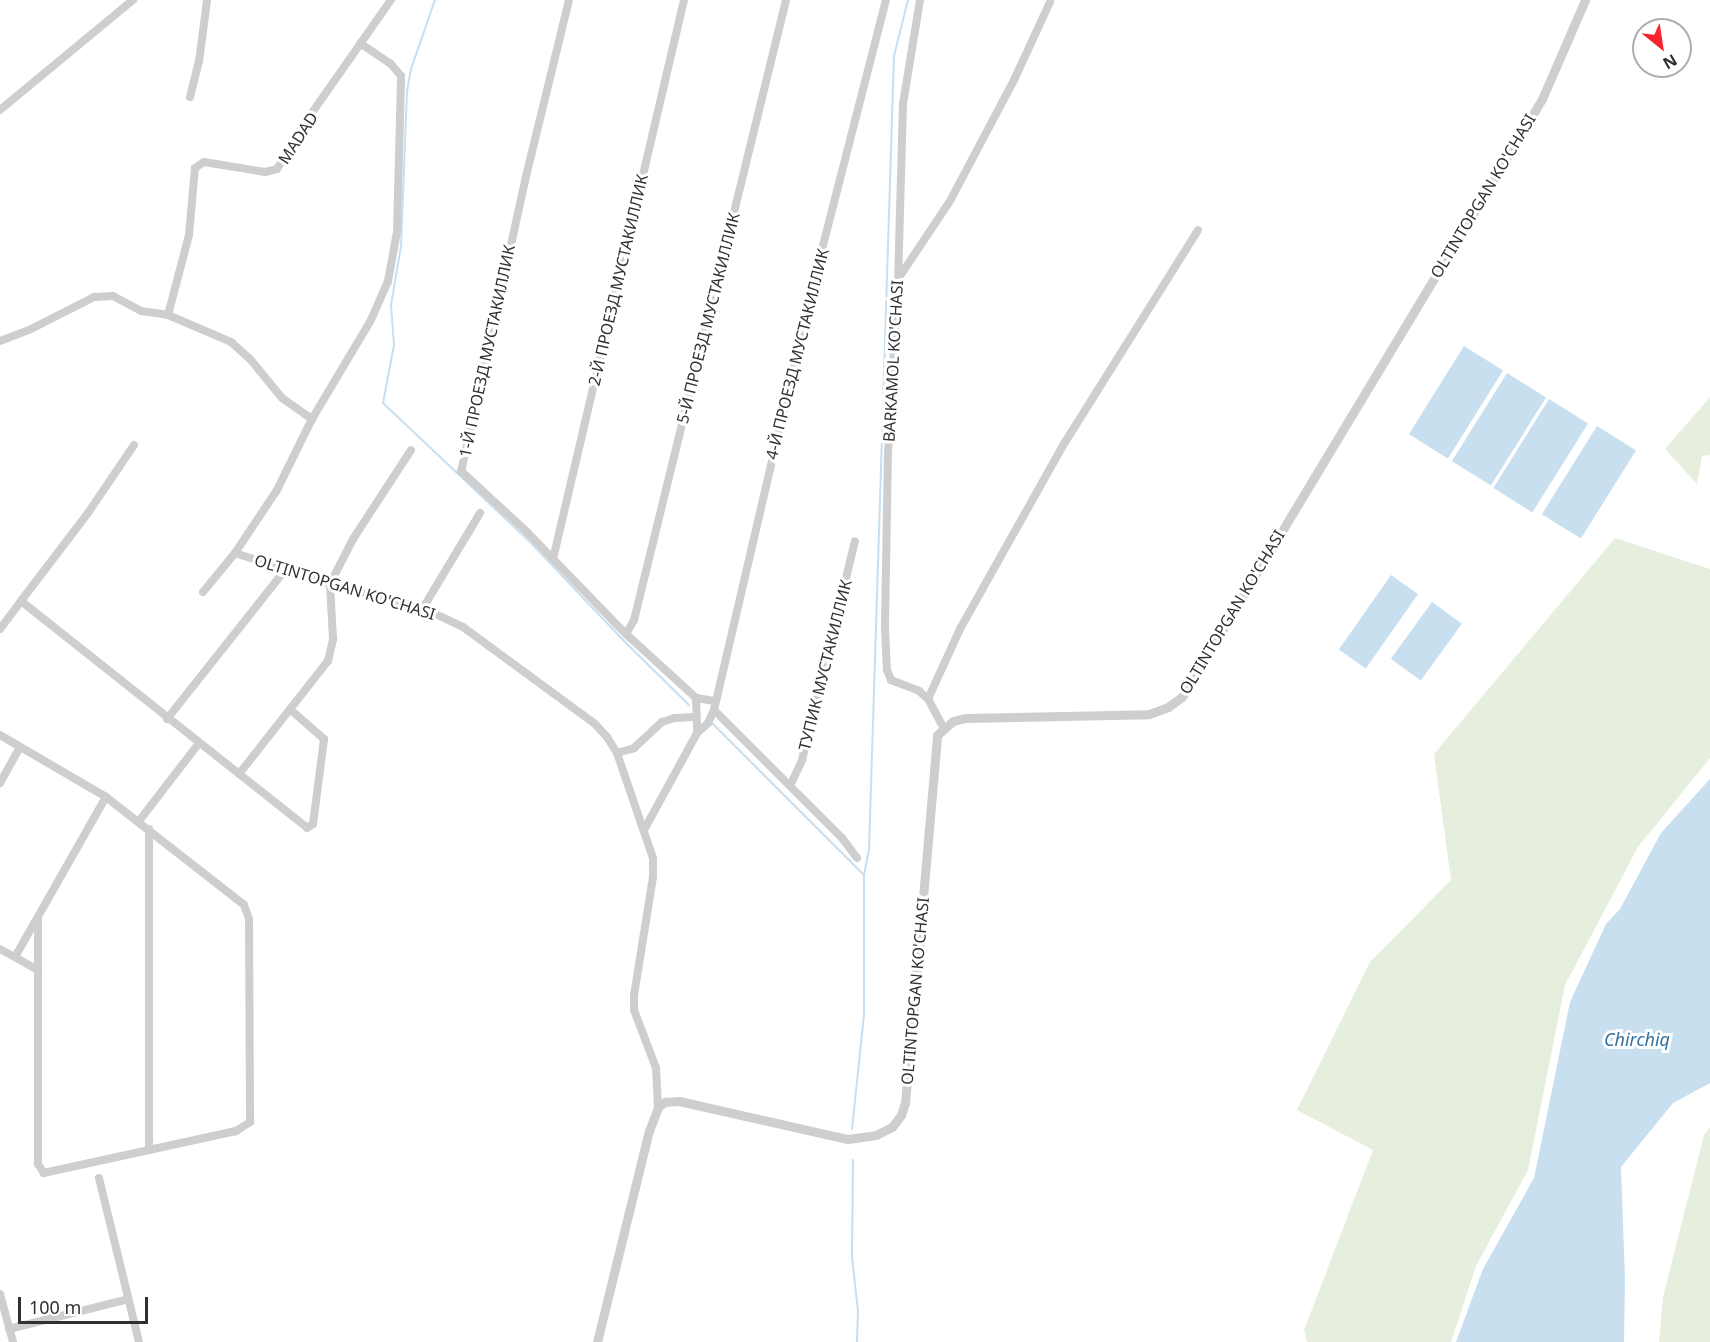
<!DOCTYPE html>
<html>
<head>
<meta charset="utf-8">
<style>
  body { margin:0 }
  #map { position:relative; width:1710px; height:1342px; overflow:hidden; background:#fff; font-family:"Noto Sans",sans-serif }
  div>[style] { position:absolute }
  .green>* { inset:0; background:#e6efde }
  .water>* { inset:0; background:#c8dff0; transform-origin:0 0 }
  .stream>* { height:2px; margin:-1px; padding:0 1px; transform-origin:1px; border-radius:1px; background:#c8dff0 }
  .minor>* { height:8px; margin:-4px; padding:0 4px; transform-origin:4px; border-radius:4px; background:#cecece }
  .tertiary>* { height:9px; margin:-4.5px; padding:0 4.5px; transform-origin:4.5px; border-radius:4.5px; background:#cecece }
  span { translate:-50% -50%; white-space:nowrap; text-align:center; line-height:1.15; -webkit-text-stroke:6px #fff; paint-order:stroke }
  .street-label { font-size:16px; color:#313131 }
  .water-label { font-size:18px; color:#35719c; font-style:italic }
  .north { position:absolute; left:1632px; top:18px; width:60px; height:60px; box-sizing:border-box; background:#fff; border:2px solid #adadad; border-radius:50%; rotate:150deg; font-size:16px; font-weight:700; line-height:24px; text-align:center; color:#313131 }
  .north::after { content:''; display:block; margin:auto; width:21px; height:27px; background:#f7242c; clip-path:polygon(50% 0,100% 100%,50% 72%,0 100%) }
  .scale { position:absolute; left:18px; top:1297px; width:130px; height:27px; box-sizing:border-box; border:3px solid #313131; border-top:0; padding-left:8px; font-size:18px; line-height:21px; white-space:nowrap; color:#313131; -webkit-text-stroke:4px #fff; paint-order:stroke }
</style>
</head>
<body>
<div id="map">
  <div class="green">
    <i style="clip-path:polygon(1710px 397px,1710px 455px,1702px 456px,1697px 484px,1665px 449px)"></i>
    <i style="clip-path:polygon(1615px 538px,1710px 569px,1710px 758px,1638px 847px,1565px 985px,1528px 1170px,1476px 1266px,1451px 1342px,1307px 1342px,1304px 1330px,1373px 1150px,1297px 1110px,1370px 962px,1451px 880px,1434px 754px)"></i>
    <i style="clip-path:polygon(1710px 1127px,1710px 1342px,1659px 1342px,1663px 1297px,1704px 1135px)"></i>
  </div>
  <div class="water">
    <i style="left:1464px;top:346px;width:46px;height:104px;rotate:32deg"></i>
    <i style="left:1507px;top:373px;width:46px;height:104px;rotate:32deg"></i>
    <i style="left:1549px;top:399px;width:46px;height:105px;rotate:32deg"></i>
    <i style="left:1597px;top:426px;width:46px;height:104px;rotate:32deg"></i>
    <i style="left:1391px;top:575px;width:33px;height:91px;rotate:35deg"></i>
    <i style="left:1432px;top:602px;width:37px;height:70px;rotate:36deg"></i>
    <i style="clip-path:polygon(1710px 779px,1710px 1083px,1673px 1103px,1621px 1167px,1625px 1279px,1624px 1342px,1456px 1342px,1483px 1269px,1534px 1178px,1570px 1002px,1606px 924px,1620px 909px,1661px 833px)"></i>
  </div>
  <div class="stream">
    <i style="left:435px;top:0;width:73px;rotate:109.2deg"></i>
    <i style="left:411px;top:69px;width:22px;rotate:100deg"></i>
    <i style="left:407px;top:91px;width:155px;rotate:92.2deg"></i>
    <i style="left:401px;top:246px;width:60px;rotate:99.6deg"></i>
    <i style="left:391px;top:305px;width:40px;rotate:85.7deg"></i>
    <i style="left:394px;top:345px;width:59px;rotate:100.7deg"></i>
    <i style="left:383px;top:403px;width:205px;rotate:43.4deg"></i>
    <i style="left:532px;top:544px;width:132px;rotate:46.5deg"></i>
    <i style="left:623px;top:640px;width:93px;rotate:44.6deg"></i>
    <i style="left:712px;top:723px;width:215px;rotate:45deg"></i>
    <i style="left:852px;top:1129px;width:115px;rotate:-84deg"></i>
    <i style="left:864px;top:1015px;width:140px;rotate:-90deg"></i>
    <i style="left:864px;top:875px;width:25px;rotate:-79deg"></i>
    <i style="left:869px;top:850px;width:794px;rotate:-88.2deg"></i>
    <i style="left:894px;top:56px;width:58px;rotate:-76deg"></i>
    <i style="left:853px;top:1160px;width:97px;rotate:90.6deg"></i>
    <i style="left:852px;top:1257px;width:54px;rotate:83.7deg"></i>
    <i style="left:858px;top:1311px;width:31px;rotate:92deg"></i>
  </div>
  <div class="minor">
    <i style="left:569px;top:0;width:186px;rotate:103.7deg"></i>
    <i style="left:525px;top:181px;width:297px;rotate:102.4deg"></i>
    <i style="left:461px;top:471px;width:90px;rotate:42.7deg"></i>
    <i style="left:527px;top:532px;width:142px;rotate:45.9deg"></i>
    <i style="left:626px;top:634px;width:95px;rotate:42.4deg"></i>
    <i style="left:696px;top:698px;width:35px;rotate:88deg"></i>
    <i style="left:920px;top:0;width:105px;rotate:99.3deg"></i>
    <i style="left:903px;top:104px;width:175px;rotate:91.6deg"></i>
    <i style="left:898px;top:279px;width:173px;rotate:93.3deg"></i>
    <i style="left:888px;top:452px;width:176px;rotate:91deg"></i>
    <i style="left:885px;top:628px;width:42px;rotate:87.3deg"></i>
    <i style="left:887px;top:670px;width:11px;rotate:68deg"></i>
    <i style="left:891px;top:680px;width:30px;rotate:21deg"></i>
    <i style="left:919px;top:691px;width:12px;rotate:42deg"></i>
    <i style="left:190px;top:97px;width:36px;rotate:-76deg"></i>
    <i style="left:199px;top:62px;width:63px;rotate:-82.6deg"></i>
    <i style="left:0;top:110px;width:173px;rotate:-39.6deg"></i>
    <i style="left:898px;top:279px;width:94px;rotate:-56.3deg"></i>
    <i style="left:950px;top:201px;width:137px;rotate:-62.1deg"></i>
    <i style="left:1014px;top:80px;width:86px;rotate:-65.2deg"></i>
    <i style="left:168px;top:315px;width:83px;rotate:-75.3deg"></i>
    <i style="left:189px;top:235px;width:67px;rotate:-84.9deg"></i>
    <i style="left:195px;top:168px;width:11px;rotate:-34deg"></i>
    <i style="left:204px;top:162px;width:62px;rotate:9.3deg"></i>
    <i style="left:265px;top:172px;width:12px;rotate:-14deg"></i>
    <i style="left:277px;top:169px;width:49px;rotate:-59.2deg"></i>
    <i style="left:302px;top:127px;width:155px;rotate:-55deg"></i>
    <i style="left:0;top:341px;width:31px;rotate:-21deg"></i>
    <i style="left:29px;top:330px;width:73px;rotate:-26.9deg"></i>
    <i style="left:94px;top:297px;width:19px;rotate:-3deg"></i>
    <i style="left:113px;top:296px;width:32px;rotate:28deg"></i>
    <i style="left:141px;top:311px;width:27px;rotate:8deg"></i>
    <i style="left:168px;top:315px;width:69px;rotate:23.2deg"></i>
    <i style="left:231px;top:342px;width:25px;rotate:42deg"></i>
    <i style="left:250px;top:359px;width:50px;rotate:50.6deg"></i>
    <i style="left:282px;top:398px;width:37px;rotate:35deg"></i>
    <i style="left:134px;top:445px;width:82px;rotate:124.1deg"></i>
    <i style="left:88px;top:513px;width:111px;rotate:127.3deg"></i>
    <i style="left:21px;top:601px;width:365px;rotate:38.4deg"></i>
    <i style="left:307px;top:828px;width:7px;rotate:-34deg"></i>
    <i style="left:313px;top:824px;width:86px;rotate:-82.6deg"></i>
    <i style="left:324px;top:739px;width:44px;rotate:-138.7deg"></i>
    <i style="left:235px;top:553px;width:100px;rotate:18.1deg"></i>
    <i style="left:330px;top:584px;width:96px;rotate:14.5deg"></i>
    <i style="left:423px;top:608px;width:44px;rotate:25.4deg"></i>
    <i style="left:463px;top:627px;width:164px;rotate:36.3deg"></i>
    <i style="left:595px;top:724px;width:18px;rotate:47deg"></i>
    <i style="left:607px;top:737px;width:19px;rotate:58deg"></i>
    <i style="left:617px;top:753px;width:111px;rotate:71.1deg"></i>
    <i style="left:653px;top:858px;width:19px;rotate:90deg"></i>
    <i style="left:653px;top:877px;width:120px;rotate:99.1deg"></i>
    <i style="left:634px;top:995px;width:15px;rotate:90deg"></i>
    <i style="left:634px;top:1010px;width:62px;rotate:69.2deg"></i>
    <i style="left:656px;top:1068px;width:39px;rotate:87deg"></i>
    <i style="left:553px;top:559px;width:574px;rotate:-76.81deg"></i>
    <i style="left:203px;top:592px;width:50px;rotate:-50.6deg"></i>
    <i style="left:235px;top:553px;width:76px;rotate:-56.3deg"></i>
    <i style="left:277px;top:490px;width:79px;rotate:-63.8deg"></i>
    <i style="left:312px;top:419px;width:115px;rotate:-59.2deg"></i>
    <i style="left:371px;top:320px;width:43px;rotate:-66.4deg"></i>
    <i style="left:388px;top:281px;width:50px;rotate:-79.6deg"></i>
    <i style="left:397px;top:232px;width:156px;rotate:-88.5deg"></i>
    <i style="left:401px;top:76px;width:16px;rotate:-130deg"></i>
    <i style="left:391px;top:64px;width:37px;rotate:-146deg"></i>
    <i style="left:423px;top:608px;width:111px;rotate:-59deg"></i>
    <i style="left:0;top:629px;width:35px;rotate:-53deg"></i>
    <i style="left:626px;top:634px;width:16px;rotate:-60deg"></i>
    <i style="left:634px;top:620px;width:638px;rotate:-76.22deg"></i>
    <i style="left:696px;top:698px;width:19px;rotate:9deg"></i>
    <i style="left:714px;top:710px;width:181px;rotate:45deg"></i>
    <i style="left:842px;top:838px;width:25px;rotate:53deg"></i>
    <i style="left:167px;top:719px;width:190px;rotate:-51.6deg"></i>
    <i style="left:943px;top:727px;width:32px;rotate:-118deg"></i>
    <i style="left:928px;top:699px;width:77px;rotate:-65.4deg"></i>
    <i style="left:960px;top:629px;width:209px;rotate:-60.7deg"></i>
    <i style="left:1062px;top:447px;width:256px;rotate:-57.9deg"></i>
    <i style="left:0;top:735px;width:123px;rotate:30.3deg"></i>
    <i style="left:106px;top:797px;width:175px;rotate:38deg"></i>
    <i style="left:244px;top:905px;width:15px;rotate:70deg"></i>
    <i style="left:249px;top:919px;width:203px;rotate:89.7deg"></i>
    <i style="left:250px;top:1122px;width:17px;rotate:147deg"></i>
    <i style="left:236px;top:1131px;width:197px;rotate:167.7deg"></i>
    <i style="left:44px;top:1173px;width:11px;rotate:-124deg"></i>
    <i style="left:38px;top:1164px;width:194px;rotate:-90deg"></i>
    <i style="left:38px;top:970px;width:43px;rotate:-151.1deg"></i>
    <i style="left:617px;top:753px;width:18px;rotate:-16deg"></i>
    <i style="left:634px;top:748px;width:38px;rotate:-43deg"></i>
    <i style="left:662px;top:722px;width:13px;rotate:-18deg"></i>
    <i style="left:674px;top:718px;width:21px;rotate:-3deg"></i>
    <i style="left:239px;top:774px;width:144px;rotate:-51.8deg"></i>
    <i style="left:328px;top:661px;width:23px;rotate:-77deg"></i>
    <i style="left:333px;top:639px;width:55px;rotate:-93.1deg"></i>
    <i style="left:330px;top:584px;width:51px;rotate:-62.9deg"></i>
    <i style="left:353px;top:539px;width:106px;rotate:-56.9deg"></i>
    <i style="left:0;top:783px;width:41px;rotate:-60.9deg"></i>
    <i style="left:790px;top:786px;width:29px;rotate:-65deg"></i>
    <i style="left:802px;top:760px;width:225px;rotate:-76.4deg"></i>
    <i style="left:139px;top:821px;width:98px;rotate:-52.4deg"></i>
    <i style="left:644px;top:830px;width:111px;rotate:-61.3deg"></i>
    <i style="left:697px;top:733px;width:15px;rotate:-42deg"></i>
    <i style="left:708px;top:723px;width:14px;rotate:-65deg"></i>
    <i style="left:714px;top:710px;width:425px;rotate:-76.9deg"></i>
    <i style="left:810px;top:296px;width:306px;rotate:-75.6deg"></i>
    <i style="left:15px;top:957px;width:184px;rotate:-60.4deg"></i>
    <i style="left:38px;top:970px;width:53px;rotate:-90deg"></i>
    <i style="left:149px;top:1150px;width:321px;rotate:-90deg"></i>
    <i style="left:99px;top:1178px;width:169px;rotate:76.3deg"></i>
    <i style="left:0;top:1294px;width:50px;rotate:74.8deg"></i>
    <i style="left:9px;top:1329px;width:123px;rotate:-14.1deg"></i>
  </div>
  <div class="tertiary">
    <i style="left:597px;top:1342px;width:217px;rotate:-76.2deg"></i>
    <i style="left:649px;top:1131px;width:26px;rotate:-69deg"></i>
    <i style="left:658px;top:1107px;width:9px;rotate:-36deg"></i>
    <i style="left:665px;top:1102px;width:14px;rotate:-4deg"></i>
    <i style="left:679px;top:1101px;width:173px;rotate:12.7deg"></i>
    <i style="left:848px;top:1139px;width:28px;rotate:-8deg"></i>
    <i style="left:876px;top:1135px;width:18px;rotate:-27deg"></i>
    <i style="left:892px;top:1127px;width:15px;rotate:-53deg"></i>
    <i style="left:901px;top:1115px;width:13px;rotate:-72deg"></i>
    <i style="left:905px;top:1103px;width:369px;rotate:-85deg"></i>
    <i style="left:937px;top:735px;width:21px;rotate:-41deg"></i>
    <i style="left:953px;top:721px;width:12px;rotate:-14deg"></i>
    <i style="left:965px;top:718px;width:184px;rotate:-1.2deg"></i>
    <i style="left:1149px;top:714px;width:20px;rotate:-20deg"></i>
    <i style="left:1168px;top:707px;width:17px;rotate:-36deg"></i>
    <i style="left:1182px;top:697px;width:698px;rotate:-58.95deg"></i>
    <i style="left:1542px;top:99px;width:108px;rotate:-66.5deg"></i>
  </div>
  <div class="street-label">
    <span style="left:298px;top:138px;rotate:-57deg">MADAD</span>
    <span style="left:1483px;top:196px;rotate:-59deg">OLTINTOPGAN KO'CHASI</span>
    <span style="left:618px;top:280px;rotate:-77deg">2-Й ПРОЕЗД МУСТАКИЛЛИК</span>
    <span style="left:708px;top:318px;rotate:-76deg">5-Й ПРОЕЗД МУСТАКИЛЛИК</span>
    <span style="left:487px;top:351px;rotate:-78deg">1-Й ПРОЕЗД МУСТАКИЛЛИК</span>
    <span style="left:797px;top:354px;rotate:-76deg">4-Й ПРОЕЗД МУСТАКИЛЛИК</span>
    <span style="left:893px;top:361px;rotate:-87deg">BARKAMOL KO'CHASI</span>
    <span style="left:345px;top:587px;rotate:17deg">OLTINTOPGAN KO'CHASI</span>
    <span style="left:1232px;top:612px;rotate:-59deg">OLTINTOPGAN KO'CHASI</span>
    <span style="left:825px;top:665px;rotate:-76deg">ТУПИК МУСТАКИЛЛИК</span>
    <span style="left:915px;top:991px;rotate:-85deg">OLTINTOPGAN KO'CHASI</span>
  </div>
  <div class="water-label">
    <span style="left:1637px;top:1039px">Chirchiq</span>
  </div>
  <div class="north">N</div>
  <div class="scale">100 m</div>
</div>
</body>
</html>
